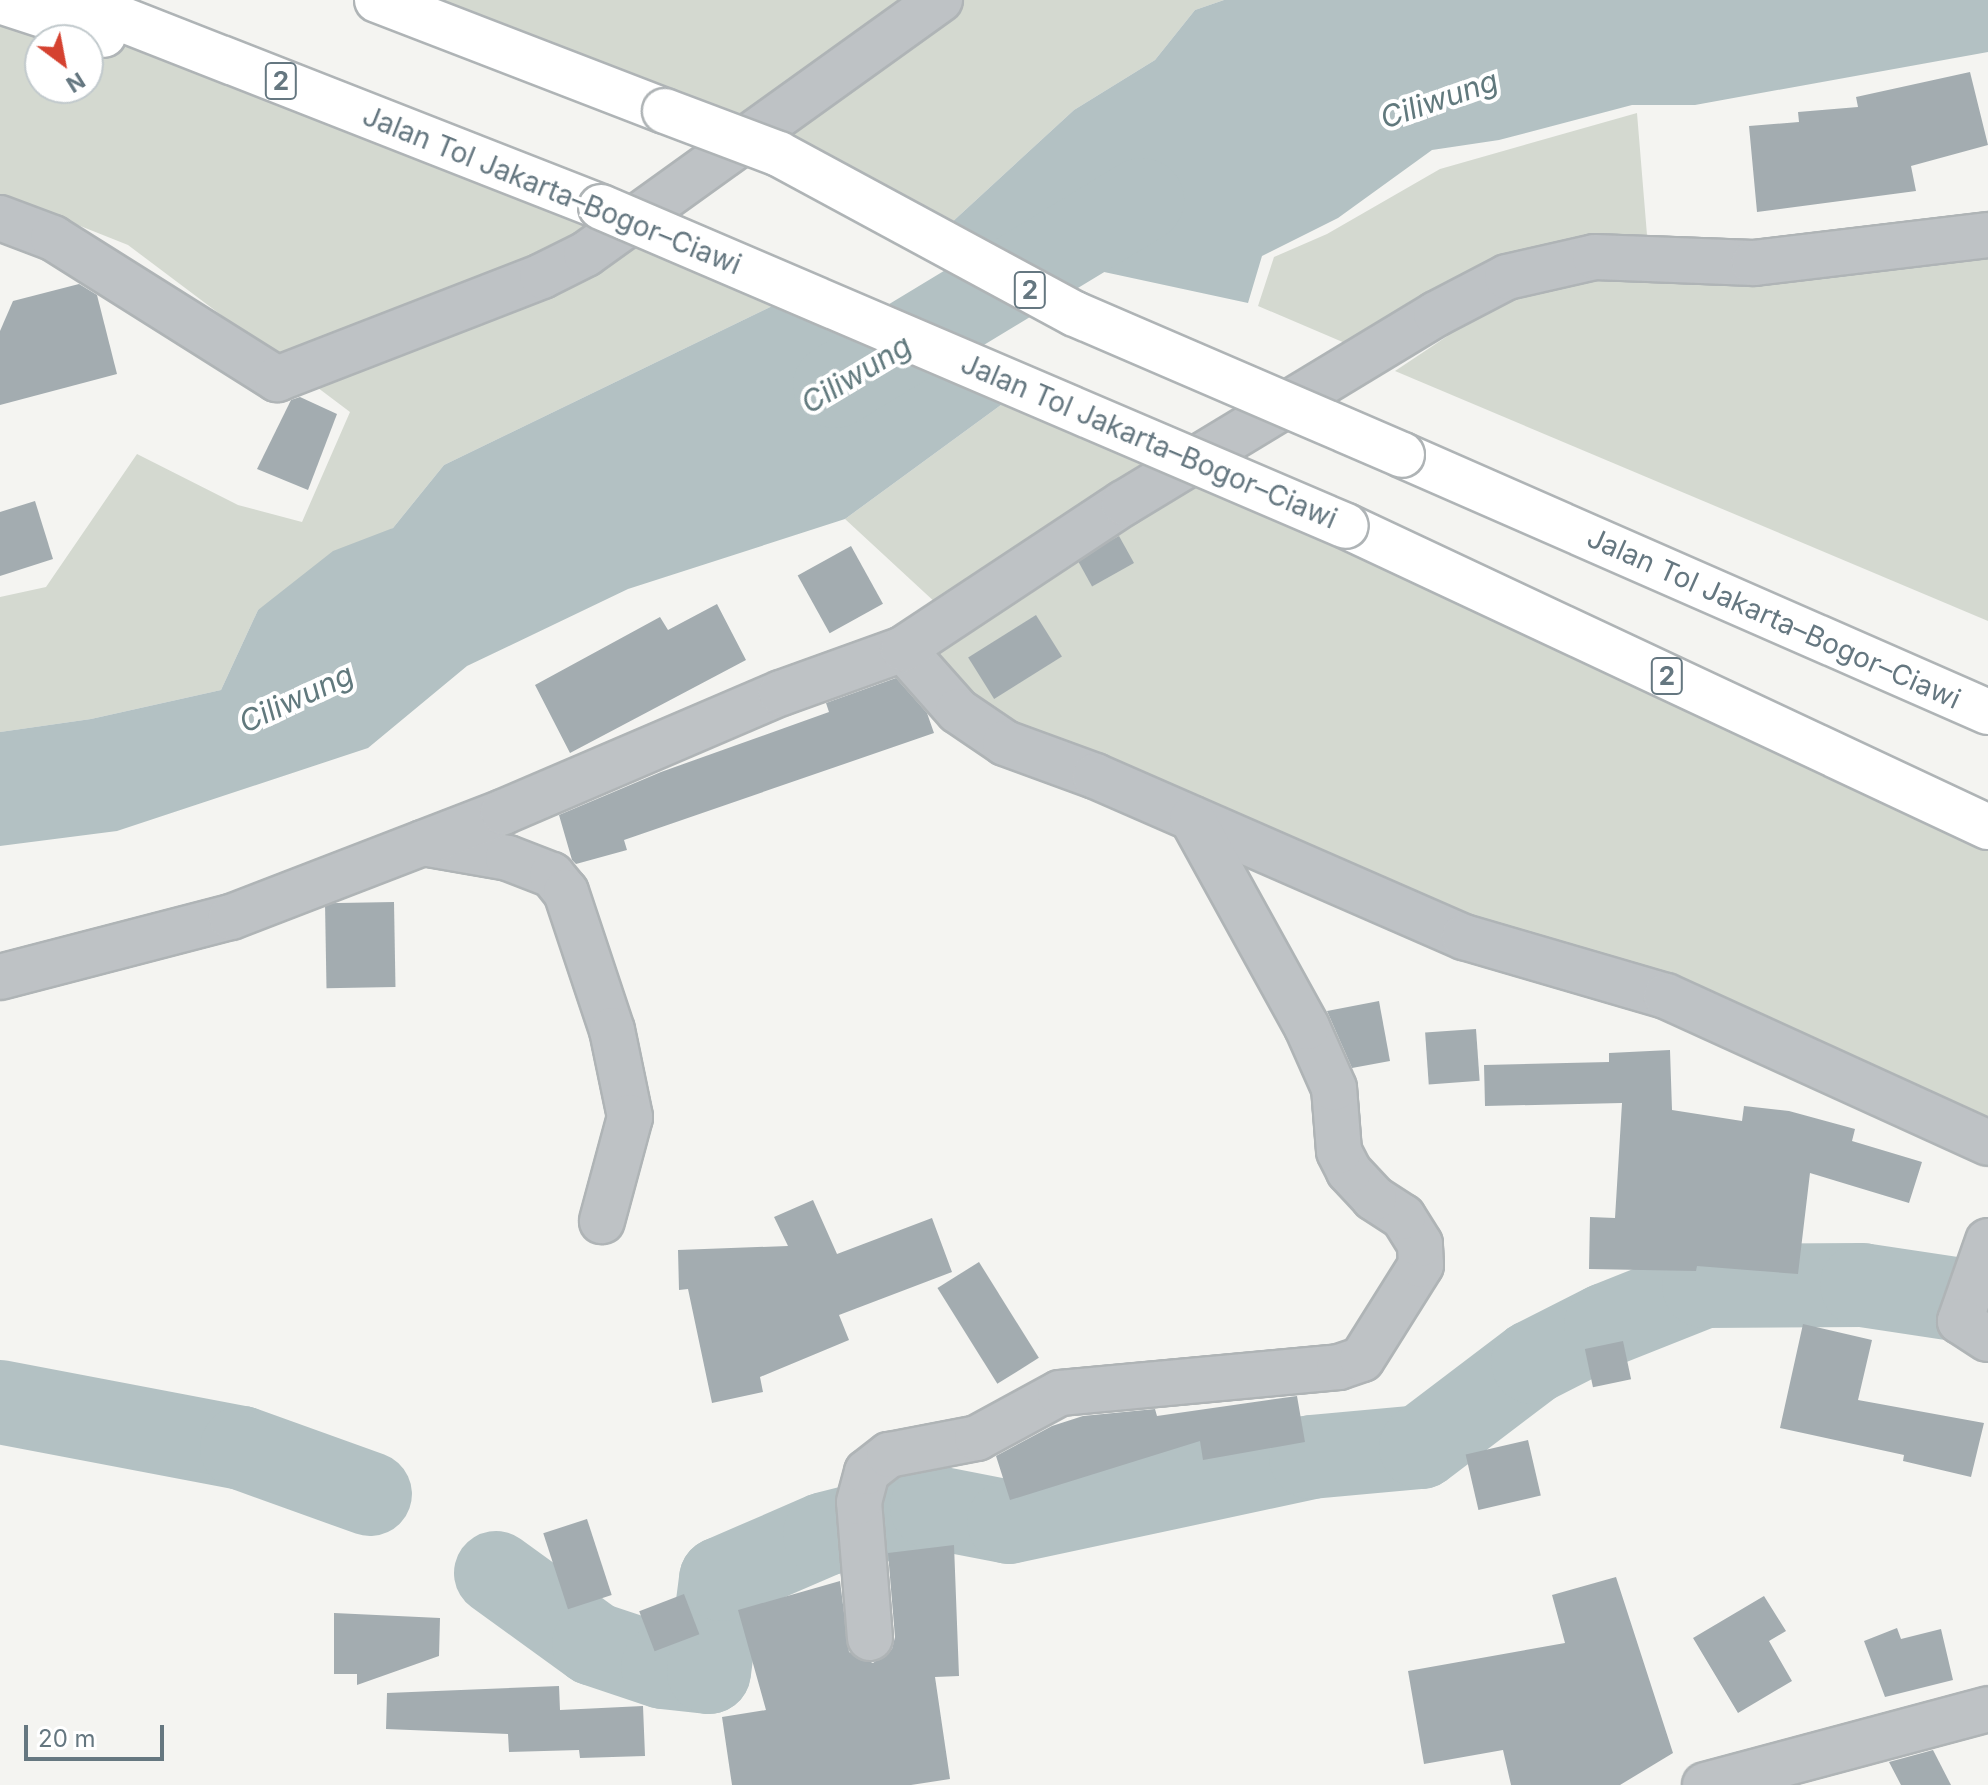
<!DOCTYPE html>
<html>
<head>
<meta charset="utf-8">
<style>
  body { margin:0 }
  #map { position:relative; width:1988px; height:1785px; overflow:hidden; background:#f4f4f1; font-family:Inter,sans-serif }
  div>[style] { position:absolute }
  .green>* { inset:0; background:#d4d9d0 }
  .water>* { inset:0; background:#b3c1c3 }
  .river>* { height:84px; margin:-42px; padding:0 42px; transform-origin:42px; border-radius:42px; background:#b3c1c3 }
  .building>* { inset:0; background:#a3acb0; transform-origin:0 0 }
  .roads { filter:drop-shadow(2px 0 #afb4b6) drop-shadow(-2px 0 #afb4b6) drop-shadow(0 2px #afb4b6) drop-shadow(0 -2px #afb4b6) }
  .street>* { height:44px; margin:-22px; padding:0 22px; transform-origin:22px; border-radius:22px; background:#bec2c5 }
  .highway>* { height:44px; margin:-22px; padding:0 22px; transform-origin:22px; border-radius:22px; background:#fff }
  .bridges { filter:drop-shadow(2px 0 #afb4b6) drop-shadow(-2px 0 #afb4b6) drop-shadow(0 2px #afb4b6) drop-shadow(0 -2px #afb4b6) }
  .highway-bridge>* { height:44px; margin:-22px; padding:0 22px; transform-origin:22px; border-radius:22px; background:#fff }
  span { translate:-50% -50%; white-space:nowrap; text-align:center; line-height:1.15; -webkit-text-stroke:8px #fff; paint-order:stroke }
  .shield-label span { padding:2px 6px; background:#fff; border:2px solid; border-radius:6px; -webkit-text-stroke-width:0 }
  .shield-label { font-size:26px; color:#657780; font-weight:700 }
  .street-label { font-size:28px; color:#657780 }
  .water-label { font-size:30px; color:#61797d; font-style:italic }
  .north { position:absolute; left:24px; top:24px; width:80px; height:80px; box-sizing:border-box; background:#fff; border:2px solid #c1c9cc; border-radius:50%; rotate:148deg; font-size:22px; font-weight:700; line-height:32px; text-align:center; color:#657780 }
  .north::after { content:''; display:block; margin:auto; width:28px; height:36px; background:#d54230; clip-path:polygon(50% 0,100% 100%,50% 72%,0 100%) }
  .scale { position:absolute; left:24px; top:1725px; width:140px; height:36px; box-sizing:border-box; border:4px solid #657780; border-top:0; padding-left:10px; font-size:24px; line-height:28px; white-space:nowrap; color:#657780; -webkit-text-stroke:6px #fff; paint-order:stroke }
</style>
</head>
<body>
<div id="map">
  <div class="green">
    <i style="clip-path:polygon(378px 0,1224px 0,1195px 10px,1155px 60px,1074px 110px,937px 236px)"></i>
    <i style="clip-path:polygon(evenodd,0 1px,161px 46px,801px 292px,444px 465px,393px 528px,258px 610px,221px 690px,91px 719px,0 732px,0 597px,46px 587px,137px 454px,238px 505px,302px 522px,350px 412px,128px 245px,0 194px,0 1px,40px 40px,88px 40px,88px 88px,40px 88px,40px 40px)"></i>
    <i style="clip-path:polygon(1637px 113px,1647px 235px,1547px 249px,1366px 352px,1258px 306px,1274px 257px,1327px 234px,1440px 169px)"></i>
    <i style="clip-path:polygon(1988px 215px,1988px 621px,1395px 371px,1476px 317px,1584px 269px)"></i>
    <i style="clip-path:polygon(1024px 388px,1988px 829px,1988px 1143px,1005px 743px,903px 649px,951px 617px,845px 519px)"></i>
  </div>
  <div class="water">
    <i style="clip-path:polygon(1224px 0,1988px 0,1988px 52px,1695px 105px,1632px 105px,1499px 140px,1432px 150px,1338px 218px,1262px 256px,1248px 303px,937px 236px,1074px 110px,1155px 60px,1195px 10px)"></i>
    <i style="clip-path:polygon(801px 292px,1024px 388px,845px 519px,628px 589px,467px 666px,368px 748px,117px 831px,0 846px,0 732px,91px 719px,221px 690px,258px 610px,333px 551px,393px 528px,444px 465px)"></i>
    <i style="clip-path:polygon(1892px 1272px,1988px 1286px,1988px 1327px,1899px 1311px,1884px 1297px)"></i>
  </div>
  <div class="river">
    <i style="left:835px;top:386px;width:359px;rotate:-31.2deg"></i>
    <i style="left:0;top:1402px;width:246px;rotate:10.8deg"></i>
    <i style="left:242px;top:1448px;width:136px;rotate:19.8deg"></i>
    <i style="left:496px;top:1573px;width:121px;rotate:35.9deg"></i>
    <i style="left:594px;top:1644px;width:73px;rotate:18.4deg"></i>
    <i style="left:663px;top:1667px;width:46px;rotate:6.2deg"></i>
    <i style="left:709px;top:1672px;width:94px;rotate:-82.6deg"></i>
    <i style="left:721px;top:1579px;width:113px;rotate:-23.4deg"></i>
    <i style="left:825px;top:1534px;width:110px;rotate:-14.2deg"></i>
    <i style="left:932px;top:1507px;width:78px;rotate:11deg"></i>
    <i style="left:1009px;top:1522px;width:309px;rotate:-12.1deg"></i>
    <i style="left:1311px;top:1457px;width:110px;rotate:-5.2deg"></i>
    <i style="left:1421px;top:1447px;width:141px;rotate:-37.2deg"></i>
    <i style="left:1533px;top:1362px;width:82px;rotate:-26.9deg"></i>
    <i style="left:1606px;top:1325px;width:105px;rotate:-21.7deg"></i>
    <i style="left:1704px;top:1286px;width:158px;rotate:-0.4deg"></i>
    <i style="left:1862px;top:1285px;width:127px;rotate:8.6deg"></i>
  </div>
  <div class="building">
    <i style="clip-path:polygon(1970px 72px,1988px 145px,1911px 166px,1916px 191px,1757px 212px,1749px 126px,1799px 122px,1798px 112px,1858px 107px,1856px 97px)"></i>
    <i style="clip-path:polygon(79px 284px,97px 295px,117px 374px,0 405px,0 331px,13px 301px)"></i>
    <i style="clip-path:polygon(300px 397px,337px 414px,308px 490px,257px 469px,291px 400px)"></i>
    <i style="clip-path:polygon(35px 501px,53px 559px,0 576px,0 512px)"></i>
    <i style="left:1119px;top:536px;width:31px;height:48px;rotate:61deg"></i>
    <i style="left:851px;top:546px;width:66px;height:61px;rotate:61deg"></i>
    <i style="clip-path:polygon(717px 604px,746px 660px,570px 753px,535px 685px,660px 617px,668px 630px)"></i>
    <i style="left:1036px;top:615px;width:49px;height:80px;rotate:58deg"></i>
    <i style="clip-path:polygon(896px 678px,927px 713px,934px 733px,624px 840px,627px 850px,576px 864px,572px 860px,559px 815px,661px 772px,829px 712px,826px 703px)"></i>
    <i style="left:394px;top:902px;width:85px;height:69px;rotate:89deg"></i>
    <i style="clip-path:polygon(1379px 1001px,1390px 1061px,1352px 1068px,1327px 1011px)"></i>
    <i style="left:1476px;top:1029px;width:52px;height:51px;rotate:86deg"></i>
    <i style="clip-path:polygon(1670px 1050px,1672px 1110px,1742px 1121px,1744px 1106px,1789px 1111px,1855px 1129px,1852px 1141px,1922px 1162px,1909px 1203px,1810px 1173px,1798px 1274px,1697px 1266px,1696px 1271px,1589px 1269px,1590px 1217px,1615px 1218px,1622px 1103px,1485px 1106px,1484px 1065px,1609px 1062px,1609px 1053px)"></i>
    <i style="clip-path:polygon(813px 1200px,837px 1254px,932px 1218px,952px 1272px,839px 1315px,849px 1340px,760px 1377px,763px 1392px,712px 1403px,688px 1289px,679px 1290px,678px 1250px,788px 1246px,774px 1217px)"></i>
    <i style="left:979px;top:1262px;width:113px;height:49px;rotate:58deg"></i>
    <i style="clip-path:polygon(1803px 1324px,1872px 1340px,1858px 1400px,1984px 1423px,1971px 1477px,1903px 1461px,1904px 1455px,1780px 1428px)"></i>
    <i style="left:1623px;top:1341px;width:39px;height:39px;rotate:78deg"></i>
    <i style="clip-path:polygon(1297px 1396px,1305px 1442px,1203px 1460px,1200px 1441px,1010px 1500px,996px 1456px,1052px 1426px,1083px 1416px,1155px 1409px,1157px 1416px)"></i>
    <i style="left:1528px;top:1440px;width:57px;height:64px;rotate:77deg"></i>
    <i style="left:587px;top:1519px;width:80px;height:46px;rotate:72deg"></i>
    <i style="clip-path:polygon(954px 1545px,959px 1676px,935px 1677px,950px 1779px,911px 1785px,732px 1785px,722px 1717px,766px 1710px,738px 1610px,840px 1581px,849px 1652px,873px 1663px,892px 1649px,895px 1637px,888px 1553px)"></i>
    <i style="clip-path:polygon(1616px 1577px,1673px 1753px,1620px 1785px,1511px 1785px,1503px 1750px,1424px 1764px,1408px 1671px,1565px 1643px,1552px 1595px)"></i>
    <i style="left:684px;top:1594px;width:43px;height:48px;rotate:69deg"></i>
    <i style="clip-path:polygon(1764px 1596px,1786px 1631px,1769px 1641px,1792px 1681px,1738px 1713px,1693px 1638px)"></i>
    <i style="clip-path:polygon(334px 1613px,440px 1618px,439px 1656px,357px 1685px,357px 1674px,334px 1674px)"></i>
    <i style="clip-path:polygon(1897px 1628px,1901px 1639px,1941px 1629px,1953px 1680px,1885px 1697px,1864px 1641px)"></i>
    <i style="clip-path:polygon(559px 1686px,560px 1710px,643px 1706px,645px 1756px,580px 1758px,579px 1750px,509px 1752px,508px 1734px,386px 1729px,387px 1693px)"></i>
    <i style="clip-path:polygon(1933px 1750px,1951px 1785px,1901px 1785px,1889px 1762px)"></i>
  </div>
  <div class="roads">
    <div class="street">
      <i style="left:0;top:218px;width:57px;rotate:20.7deg"></i>
      <i style="left:53px;top:238px;width:265px;rotate:32.2deg"></i>
      <i style="left:277px;top:379px;width:284px;rotate:-21.2deg"></i>
      <i style="left:542px;top:276px;width:49px;rotate:-26.6deg"></i>
      <i style="left:586px;top:254px;width:436px;rotate:-35.7deg"></i>
      <i style="left:903px;top:649px;width:83px;rotate:48.4deg"></i>
      <i style="left:958px;top:711px;width:57px;rotate:34.2deg"></i>
      <i style="left:1005px;top:743px;width:96px;rotate:20.1deg"></i>
      <i style="left:1095px;top:776px;width:403px;rotate:23.6deg"></i>
      <i style="left:1464px;top:937px;width:210px;rotate:16.3deg"></i>
      <i style="left:1666px;top:996px;width:354px;rotate:24.5deg"></i>
      <i style="left:423px;top:843px;width:86px;rotate:10deg"></i>
      <i style="left:508px;top:858px;width:47px;rotate:21.1deg"></i>
      <i style="left:552px;top:875px;width:22px;rotate:51deg"></i>
      <i style="left:566px;top:892px;width:145px;rotate:71.6deg"></i>
      <i style="left:612px;top:1030px;width:89px;rotate:78.3deg"></i>
      <i style="left:630px;top:1117px;width:108px;rotate:105.1deg"></i>
      <i style="left:0;top:977px;width:239px;rotate:-14.6deg"></i>
      <i style="left:231px;top:917px;width:292px;rotate:-21.1deg"></i>
      <i style="left:503px;top:812px;width:302px;rotate:-23.2deg"></i>
      <i style="left:781px;top:693px;width:130px;rotate:-19.8deg"></i>
      <i style="left:903px;top:649px;width:265px;rotate:-33.5deg"></i>
      <i style="left:1124px;top:503px;width:365px;rotate:-31.2deg"></i>
      <i style="left:1436px;top:314px;width:80px;rotate:-27.5deg"></i>
      <i style="left:1507px;top:277px;width:90px;rotate:-12.8deg"></i>
      <i style="left:1595px;top:257px;width:159px;rotate:2.2deg"></i>
      <i style="left:1754px;top:263px;width:236px;rotate:-6.8deg"></i>
      <i style="left:1988px;top:1241px;width:85px;rotate:109.3deg"></i>
      <i style="left:1960px;top:1321px;width:33px;rotate:33deg"></i>
      <i style="left:870px;top:1638px;width:136px;rotate:-94.6deg"></i>
      <i style="left:859px;top:1502px;width:31px;rotate:-75deg"></i>
      <i style="left:867px;top:1472px;width:28px;rotate:-38deg"></i>
      <i style="left:889px;top:1455px;width:90px;rotate:-10.9deg"></i>
      <i style="left:977px;top:1438px;width:94px;rotate:-28.5deg"></i>
      <i style="left:1060px;top:1393px;width:280px;rotate:-5.3deg"></i>
      <i style="left:1339px;top:1367px;width:24px;rotate:-19deg"></i>
      <i style="left:1362px;top:1359px;width:111px;rotate:-57.9deg"></i>
      <i style="left:1421px;top:1265px;width:21px;rotate:-93deg"></i>
      <i style="left:1420px;top:1244px;width:32px;rotate:-122deg"></i>
      <i style="left:1403px;top:1217px;width:35px;rotate:-147deg"></i>
      <i style="left:1374px;top:1198px;width:37px;rotate:-133deg"></i>
      <i style="left:1349px;top:1171px;width:22px;rotate:-117deg"></i>
      <i style="left:1339px;top:1151px;width:63px;rotate:-94.5deg"></i>
      <i style="left:1334px;top:1088px;width:67px;rotate:-113.9deg"></i>
      <i style="left:1307px;top:1027px;width:238px;rotate:-118.9deg"></i>
      <i style="left:1705px;top:1785px;width:293px;rotate:-15deg"></i>
    </div>
    <div class="highway">
      <i style="left:73px;top:0;width:567px;rotate:21.41deg"></i>
      <i style="left:377px;top:0;width:309px;rotate:21.1deg"></i>
      <i style="left:0;top:1px;width:109px;rotate:18.1deg"></i>
      <i style="left:1402px;top:455px;width:640px;rotate:23.68deg"></i>
      <i style="left:1346px;top:526px;width:709px;rotate:25.12deg"></i>
    </div>
  </div>
  <div class="bridges">
    <div class="highway-bridge">
      <i style="left:665px;top:111px;width:122px;rotate:20.7deg"></i>
      <i style="left:779px;top:154px;width:336px;rotate:28.4deg"></i>
      <i style="left:1075px;top:314px;width:356px;rotate:23.3deg"></i>
      <i style="left:601px;top:207px;width:810px;rotate:23.18deg"></i>
    </div>
  </div>
  <div class="shield-label">
    <span style="left:281px;top:81px">2</span>
    <span style="left:1030px;top:290px">2</span>
    <span style="left:1667px;top:676px">2</span>
  </div>
  <div class="street-label">
    <span style="left:552px;top:190px;rotate:22deg">Jalan Tol Jakarta–Bogor–Ciawi</span>
    <span style="left:1149px;top:441px;rotate:23deg">Jalan Tol Jakarta–Bogor–Ciawi</span>
    <span style="left:1774px;top:618px;rotate:24deg">Jalan Tol Jakarta–Bogor–Ciawi</span>
  </div>
  <div class="water-label">
    <span style="left:1439px;top:99px;rotate:-19deg">Ciliwung</span>
    <span style="left:856px;top:374px;rotate:-31deg">Ciliwung</span>
    <span style="left:296px;top:698px;rotate:-25deg">Ciliwung</span>
  </div>
  <div class="north">N</div>
  <div class="scale">20 m</div>
</div>
</body>
</html>
